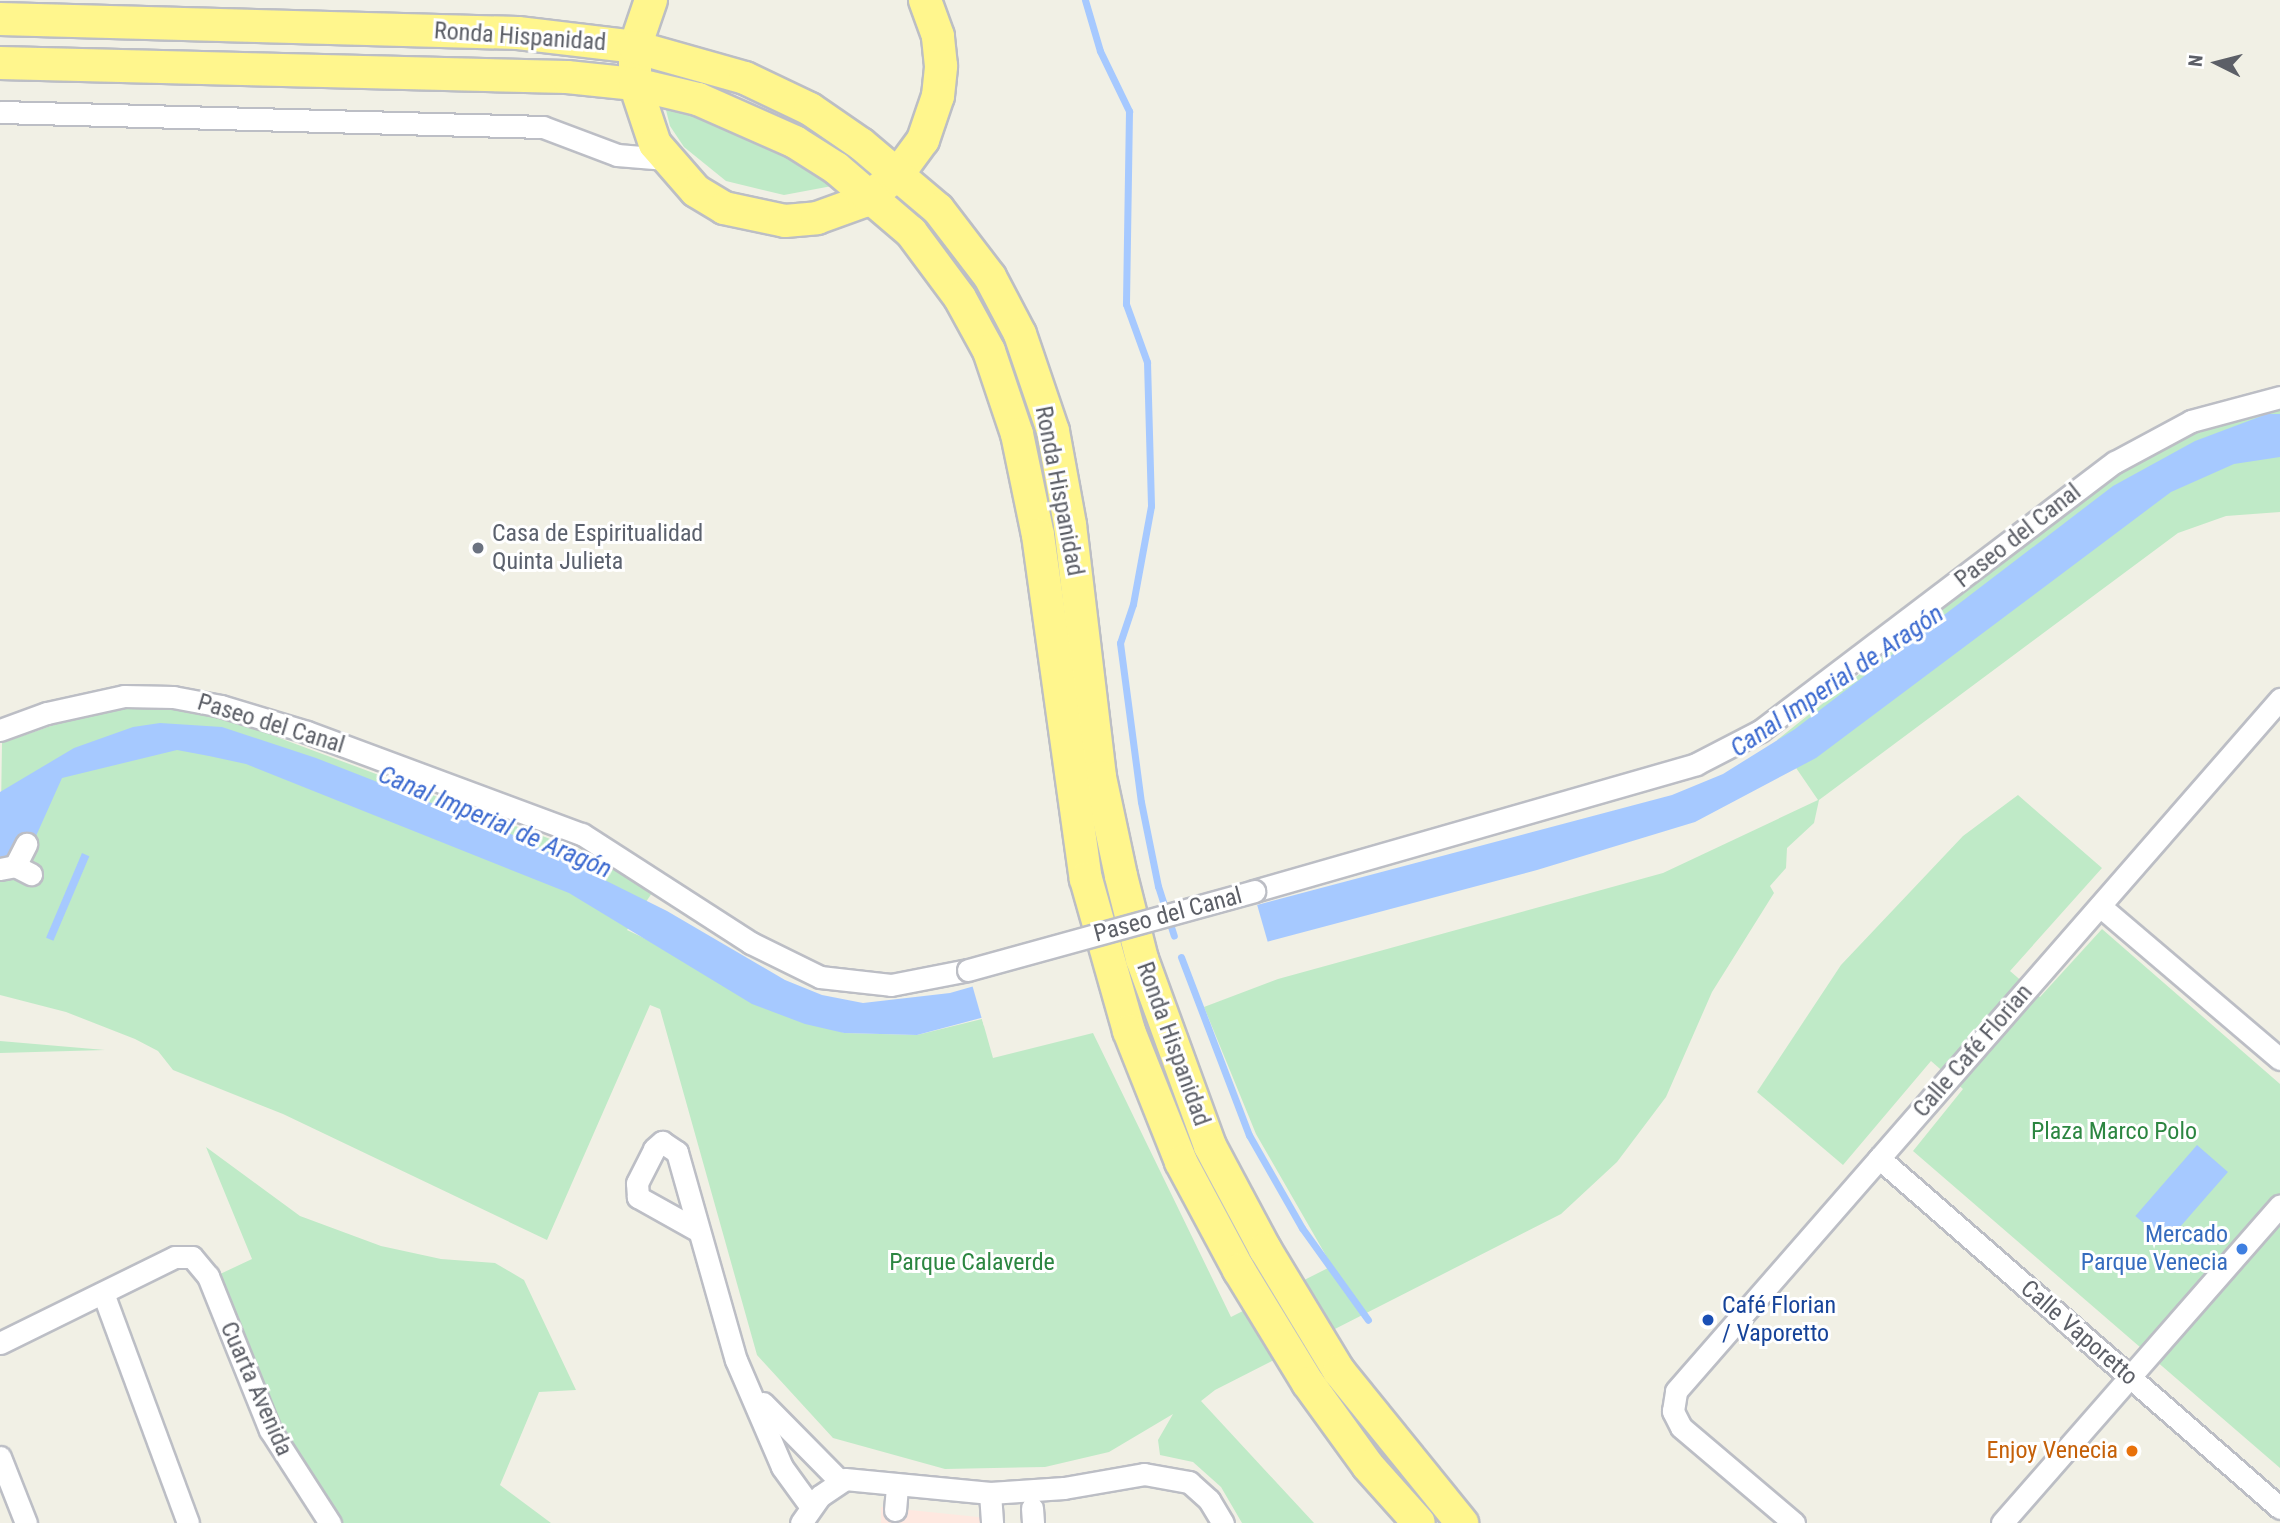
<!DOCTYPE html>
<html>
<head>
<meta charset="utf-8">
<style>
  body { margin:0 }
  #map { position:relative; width:2280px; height:1523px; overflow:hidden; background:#f1f0e5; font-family:"Roboto Condensed",sans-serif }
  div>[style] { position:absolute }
  .medical>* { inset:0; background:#fee8e0 }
  .green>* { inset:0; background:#bfeac7 }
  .water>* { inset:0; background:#a6c9ff; transform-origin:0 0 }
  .pier>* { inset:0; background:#f1f0e5; transform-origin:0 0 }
  .stream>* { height:7px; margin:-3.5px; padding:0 3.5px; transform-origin:3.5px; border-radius:3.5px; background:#a6c9ff }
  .roads { filter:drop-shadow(2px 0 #bcbec5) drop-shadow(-2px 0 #bcbec5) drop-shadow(0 2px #bcbec5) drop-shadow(0 -2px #bcbec5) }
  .minor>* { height:21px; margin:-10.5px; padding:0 10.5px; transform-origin:10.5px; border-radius:10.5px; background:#fff }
  .highway>* { height:32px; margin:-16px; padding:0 16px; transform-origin:16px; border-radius:16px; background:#fff68d }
  .bridges { filter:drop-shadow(2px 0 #bcbec5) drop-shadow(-2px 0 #bcbec5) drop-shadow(0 2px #bcbec5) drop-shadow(0 -2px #bcbec5) }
  .minor-bridge>* { height:21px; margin:-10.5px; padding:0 10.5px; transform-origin:10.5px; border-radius:10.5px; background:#fff }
  .dots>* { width:19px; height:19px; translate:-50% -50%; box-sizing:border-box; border:4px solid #fff; border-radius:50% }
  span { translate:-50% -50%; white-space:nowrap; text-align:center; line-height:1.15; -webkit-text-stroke:6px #fff; paint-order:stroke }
  .street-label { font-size:24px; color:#5c5f67 }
  .worship-label { font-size:24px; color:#5b616d }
  .left { translate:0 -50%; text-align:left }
  .park-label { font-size:24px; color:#2c8641 }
  .shop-label { font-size:24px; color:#366cbe }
  .right { translate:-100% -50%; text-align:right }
  .transit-label { font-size:24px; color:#164399 }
  .food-label { font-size:24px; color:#c56008 }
  .water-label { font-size:26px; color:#3c6ad0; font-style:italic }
  .north { position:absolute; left:2182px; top:28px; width:70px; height:70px; -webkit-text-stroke:5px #fff; paint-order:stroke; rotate:276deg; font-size:19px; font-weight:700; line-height:28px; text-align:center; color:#5c5f67 }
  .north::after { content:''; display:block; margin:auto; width:24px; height:32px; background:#5c5f67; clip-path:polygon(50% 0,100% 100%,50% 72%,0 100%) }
</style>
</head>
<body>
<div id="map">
  <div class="medical">
    <i style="clip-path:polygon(881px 1507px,988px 1518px,988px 1523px,881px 1523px)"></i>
  </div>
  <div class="green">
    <i style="clip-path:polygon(665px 106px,763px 141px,832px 186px,784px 195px,726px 181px,684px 147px,670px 126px)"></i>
    <i style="clip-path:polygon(2280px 409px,2280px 512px,2226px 516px,2178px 533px,1819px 800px,1814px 823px,1787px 848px,1786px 868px,1770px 886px,1774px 893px,1712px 992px,1666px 1097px,1617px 1162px,1561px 1214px,1215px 1390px,1201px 1401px,1314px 1523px,1242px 1523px,1221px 1487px,1193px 1462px,1160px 1455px,1158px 1440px,1173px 1414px,1109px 1452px,1045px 1467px,945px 1469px,833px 1438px,757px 1355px,660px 1009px,650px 1005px,547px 1240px,283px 1114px,173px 1070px,158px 1051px,135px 1039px,66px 1012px,0 995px,0 880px,6px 879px,0 875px,2px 743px,97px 710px,126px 705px,174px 709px,234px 721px,580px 850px,613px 867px,652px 893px,627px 930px,844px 1033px,917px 1035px,982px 1019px,993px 1058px,1093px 1033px,1231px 1317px,1332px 1266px,1256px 1134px,1204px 1007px,1278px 979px,1663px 873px,1818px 800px,1777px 740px,2100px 482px,2181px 438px)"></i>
    <i style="clip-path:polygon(2018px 795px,2102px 868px,2010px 971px,2040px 997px,2102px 929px,2280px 1084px,2280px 1468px,1913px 1151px,1963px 1089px,1931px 1061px,1843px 1165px,1757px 1092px,1841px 965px,1963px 836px)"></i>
    <i style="clip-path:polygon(0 1041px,105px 1050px,0 1053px)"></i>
    <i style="clip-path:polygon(206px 1147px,300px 1216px,381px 1246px,441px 1259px,495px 1263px,524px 1280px,576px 1390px,539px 1392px,500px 1485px,551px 1523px,340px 1523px,291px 1453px,218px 1275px,252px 1259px)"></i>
  </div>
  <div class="water">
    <i style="clip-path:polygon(2267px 414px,2280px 414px,2280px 457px,2234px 464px,2171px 492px,1816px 758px,1695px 822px,1537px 870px,917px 1035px,844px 1033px,805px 1024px,752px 1004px,569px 893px,246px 764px,209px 756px,177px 750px,62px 778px,32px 845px,0 862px,0 792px,74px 748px,133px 727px,160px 723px,222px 727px,316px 758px,518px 837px,667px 911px,785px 980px,822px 995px,863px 1003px,950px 993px,1257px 905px,1672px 795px,1723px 774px,1795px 729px,2113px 486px,2195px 441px)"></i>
    <i style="left:82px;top:853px;width:8px;height:92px;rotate:23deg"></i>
    <i style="left:2197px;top:1145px;width:41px;height:94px;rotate:41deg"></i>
  </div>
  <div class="pier">
    <i style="left:1256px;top:901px;width:45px;height:296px;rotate:74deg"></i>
  </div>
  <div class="stream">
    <i style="left:1085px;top:0;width:53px;rotate:73.6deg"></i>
    <i style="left:1100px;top:51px;width:67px;rotate:64.2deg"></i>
    <i style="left:1129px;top:111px;width:193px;rotate:90.9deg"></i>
    <i style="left:1126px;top:304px;width:62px;rotate:70.1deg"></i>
    <i style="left:1147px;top:362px;width:144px;rotate:88.4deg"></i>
    <i style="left:1151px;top:506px;width:100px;rotate:100.4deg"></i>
    <i style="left:1133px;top:604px;width:41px;rotate:108.4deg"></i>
    <i style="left:1120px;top:643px;width:160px;rotate:82.5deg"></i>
    <i style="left:1141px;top:802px;width:86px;rotate:78.6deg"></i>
    <i style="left:1158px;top:886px;width:52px;rotate:72.3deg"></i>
    <i style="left:1181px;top:957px;width:191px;rotate:69.1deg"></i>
    <i style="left:1249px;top:1135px;width:107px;rotate:60.3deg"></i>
    <i style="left:1302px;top:1228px;width:113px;rotate:54.3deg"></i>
  </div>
  <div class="roads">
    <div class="minor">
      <i style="left:0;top:112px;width:543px;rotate:1.58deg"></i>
      <i style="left:543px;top:127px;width:79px;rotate:20.7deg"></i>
      <i style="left:617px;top:155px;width:49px;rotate:4.7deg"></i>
      <i style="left:0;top:730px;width:50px;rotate:-19.9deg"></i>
      <i style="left:47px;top:713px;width:79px;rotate:-12.4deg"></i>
      <i style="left:124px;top:696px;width:49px;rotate:1.2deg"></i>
      <i style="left:173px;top:697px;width:49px;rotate:10.6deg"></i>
      <i style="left:221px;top:706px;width:90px;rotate:16.8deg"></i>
      <i style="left:307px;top:732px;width:293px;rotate:20.4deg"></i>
      <i style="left:582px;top:834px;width:201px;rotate:32.8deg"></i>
      <i style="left:751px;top:943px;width:77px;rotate:26.2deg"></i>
      <i style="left:820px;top:977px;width:71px;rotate:6.4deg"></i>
      <i style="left:891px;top:985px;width:78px;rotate:-11deg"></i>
      <i style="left:15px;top:866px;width:25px;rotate:-63deg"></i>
      <i style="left:0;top:869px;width:15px;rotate:-11deg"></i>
      <i style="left:15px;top:866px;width:18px;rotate:27deg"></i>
      <i style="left:1254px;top:891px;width:460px;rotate:-16deg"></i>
      <i style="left:1696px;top:764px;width:72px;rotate:-27.3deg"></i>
      <i style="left:1760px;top:731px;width:445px;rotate:-37.2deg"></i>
      <i style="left:2115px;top:462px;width:86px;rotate:-28.3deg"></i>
      <i style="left:2191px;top:421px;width:92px;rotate:-15.1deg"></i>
      <i style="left:2100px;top:906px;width:236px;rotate:40.4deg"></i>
      <i style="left:1879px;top:1158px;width:532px;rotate:41.12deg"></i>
      <i style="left:697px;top:1230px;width:68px;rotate:-150.8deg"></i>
      <i style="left:638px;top:1197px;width:14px;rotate:-94deg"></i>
      <i style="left:637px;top:1183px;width:38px;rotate:-63deg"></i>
      <i style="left:654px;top:1149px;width:11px;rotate:-41deg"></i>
      <i style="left:662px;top:1142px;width:18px;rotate:34deg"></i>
      <i style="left:677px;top:1152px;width:216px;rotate:74.2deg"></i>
      <i style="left:736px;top:1360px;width:116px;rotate:66.7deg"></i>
      <i style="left:782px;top:1467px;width:49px;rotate:54.1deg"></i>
      <i style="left:103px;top:1293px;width:245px;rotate:69.7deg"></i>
      <i style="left:0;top:1343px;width:195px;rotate:-26.2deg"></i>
      <i style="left:175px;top:1257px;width:17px"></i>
      <i style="left:192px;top:1257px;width:25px;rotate:50deg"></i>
      <i style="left:208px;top:1276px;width:166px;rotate:68.1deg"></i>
      <i style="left:270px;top:1430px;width:111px;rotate:57.2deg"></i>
      <i style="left:763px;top:1403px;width:110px;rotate:45.4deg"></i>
      <i style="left:0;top:1457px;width:71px;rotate:68.5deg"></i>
      <i style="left:990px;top:1493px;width:30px;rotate:86deg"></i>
      <i style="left:1032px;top:1508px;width:15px;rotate:86deg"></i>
      <i style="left:895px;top:1510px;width:24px;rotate:-85deg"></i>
      <i style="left:801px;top:1523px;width:33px;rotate:-55deg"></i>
      <i style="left:820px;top:1496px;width:30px;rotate:-34deg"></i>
      <i style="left:845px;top:1479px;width:146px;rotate:5.5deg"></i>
      <i style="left:990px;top:1493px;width:74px;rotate:-3.9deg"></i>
      <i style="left:1064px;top:1488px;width:81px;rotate:-9.9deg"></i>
      <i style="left:1144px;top:1474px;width:46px;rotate:10.1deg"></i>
      <i style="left:1189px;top:1482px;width:27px;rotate:42deg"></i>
      <i style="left:1209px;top:1500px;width:27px;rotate:59deg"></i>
      <i style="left:1794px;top:1523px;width:148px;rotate:-139.7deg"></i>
      <i style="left:1681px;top:1427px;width:18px;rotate:-117deg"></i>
      <i style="left:1673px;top:1411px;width:20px;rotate:-81deg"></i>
      <i style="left:1676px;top:1391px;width:919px;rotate:-48.88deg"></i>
      <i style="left:2002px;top:1523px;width:422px;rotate:-48.8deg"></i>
    </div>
    <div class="highway">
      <i style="left:651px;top:0;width:50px;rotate:108.8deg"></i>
      <i style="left:635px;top:47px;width:37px;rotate:90deg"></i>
      <i style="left:635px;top:84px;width:63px;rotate:71.6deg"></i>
      <i style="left:655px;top:144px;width:62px;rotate:48.9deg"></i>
      <i style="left:696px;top:191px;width:33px;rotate:31deg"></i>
      <i style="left:724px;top:208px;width:62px;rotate:12deg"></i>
      <i style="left:785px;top:221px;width:32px;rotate:-5deg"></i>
      <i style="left:817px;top:218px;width:50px;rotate:-19.9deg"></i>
      <i style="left:864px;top:201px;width:43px;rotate:-38.5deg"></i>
      <i style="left:898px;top:174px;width:42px;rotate:-53.7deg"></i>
      <i style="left:923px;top:140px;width:46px;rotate:-71.2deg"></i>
      <i style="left:938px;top:96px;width:30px;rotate:-84deg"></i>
      <i style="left:941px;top:66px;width:30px;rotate:-96deg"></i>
      <i style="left:938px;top:36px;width:38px;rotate:-110deg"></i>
      <i style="left:0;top:19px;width:518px;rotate:1.55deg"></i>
      <i style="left:518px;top:33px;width:118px;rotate:6.8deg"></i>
      <i style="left:635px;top:47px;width:114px;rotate:15.7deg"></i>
      <i style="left:745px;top:78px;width:72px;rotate:25.5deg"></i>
      <i style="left:810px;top:109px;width:62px;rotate:34.5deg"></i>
      <i style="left:861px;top:144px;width:101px;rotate:40.2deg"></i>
      <i style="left:938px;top:209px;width:86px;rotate:52.6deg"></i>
      <i style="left:990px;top:277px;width:64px;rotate:62.2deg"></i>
      <i style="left:1020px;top:334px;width:102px;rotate:71.2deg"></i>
      <i style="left:1053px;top:431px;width:96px;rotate:79.7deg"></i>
      <i style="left:1070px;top:525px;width:254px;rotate:83.2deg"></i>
      <i style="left:1100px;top:777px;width:101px;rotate:78deg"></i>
      <i style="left:1121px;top:876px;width:86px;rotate:75.8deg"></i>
      <i style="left:1142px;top:959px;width:199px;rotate:70deg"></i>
      <i style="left:1210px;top:1146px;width:117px;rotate:61.9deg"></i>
      <i style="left:1265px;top:1249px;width:143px;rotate:58.8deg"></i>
      <i style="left:1339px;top:1371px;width:196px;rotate:51deg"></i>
      <i style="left:0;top:63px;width:567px;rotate:1.41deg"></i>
      <i style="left:567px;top:77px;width:68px;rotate:5.9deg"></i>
      <i style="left:635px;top:84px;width:65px;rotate:13.4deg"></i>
      <i style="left:698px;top:99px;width:106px;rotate:23.9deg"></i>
      <i style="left:795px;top:142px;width:49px;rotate:32.4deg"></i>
      <i style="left:836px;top:168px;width:99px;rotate:40.5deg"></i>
      <i style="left:911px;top:232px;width:82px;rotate:53.4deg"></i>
      <i style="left:960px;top:298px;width:60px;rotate:61.3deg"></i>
      <i style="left:989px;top:351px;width:88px;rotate:71.4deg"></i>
      <i style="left:1017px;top:434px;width:103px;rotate:78.3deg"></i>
      <i style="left:1038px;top:535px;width:347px;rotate:82.1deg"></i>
      <i style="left:1086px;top:879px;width:158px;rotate:74.2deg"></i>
      <i style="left:1129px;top:1031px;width:141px;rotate:68.3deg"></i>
      <i style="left:1181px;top:1162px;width:123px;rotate:61.8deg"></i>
      <i style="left:1239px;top:1270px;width:132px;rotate:58.6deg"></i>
      <i style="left:1308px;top:1383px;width:102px;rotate:54.1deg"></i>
      <i style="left:1368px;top:1466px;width:76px;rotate:48.2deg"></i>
    </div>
  </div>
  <div class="bridges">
    <div class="minor-bridge">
      <i style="left:968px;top:970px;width:297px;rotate:-15.4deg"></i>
    </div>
  </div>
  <div class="dots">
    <i style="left:478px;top:548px;background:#6b7280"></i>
    <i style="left:2242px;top:1249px;background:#3f7fe0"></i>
    <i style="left:1708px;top:1320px;background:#1a4fb4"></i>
    <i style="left:2132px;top:1451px;background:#e8710a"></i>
  </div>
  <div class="street-label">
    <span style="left:520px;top:37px;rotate:4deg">Ronda Hispanidad</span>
    <span style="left:1059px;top:491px;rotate:79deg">Ronda Hispanidad</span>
    <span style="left:2018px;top:536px;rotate:-38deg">Paseo del Canal</span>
    <span style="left:271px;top:724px;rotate:17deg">Paseo del Canal</span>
    <span style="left:1168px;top:915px;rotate:-15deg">Paseo del Canal</span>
    <span style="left:1173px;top:1044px;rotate:70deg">Ronda Hispanidad</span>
    <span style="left:1973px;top:1051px;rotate:-49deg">Calle Café Florian</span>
    <span style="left:2079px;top:1333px;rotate:41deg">Calle Vaporetto</span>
    <span style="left:256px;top:1389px;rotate:66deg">Cuarta Avenida</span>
  </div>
  <div class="worship-label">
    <span class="left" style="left:492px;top:548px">Casa de Espiritualidad<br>Quinta Julieta</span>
  </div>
  <div class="park-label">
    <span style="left:2114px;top:1132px">Plaza Marco Polo</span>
    <span style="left:972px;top:1263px">Parque Calaverde</span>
  </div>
  <div class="shop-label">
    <span class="right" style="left:2228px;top:1249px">Mercado<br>Parque Venecia</span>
  </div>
  <div class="transit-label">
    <span class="left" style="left:1722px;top:1320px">Café Florian<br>/ Vaporetto</span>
  </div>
  <div class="food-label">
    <span class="right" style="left:2118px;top:1451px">Enjoy Venecia</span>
  </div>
  <div class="water-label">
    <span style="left:1837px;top:681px;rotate:-34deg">Canal Imperial de Aragón</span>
    <span style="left:495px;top:822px;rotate:23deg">Canal Imperial de Aragón</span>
  </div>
  <div class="north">N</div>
</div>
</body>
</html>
